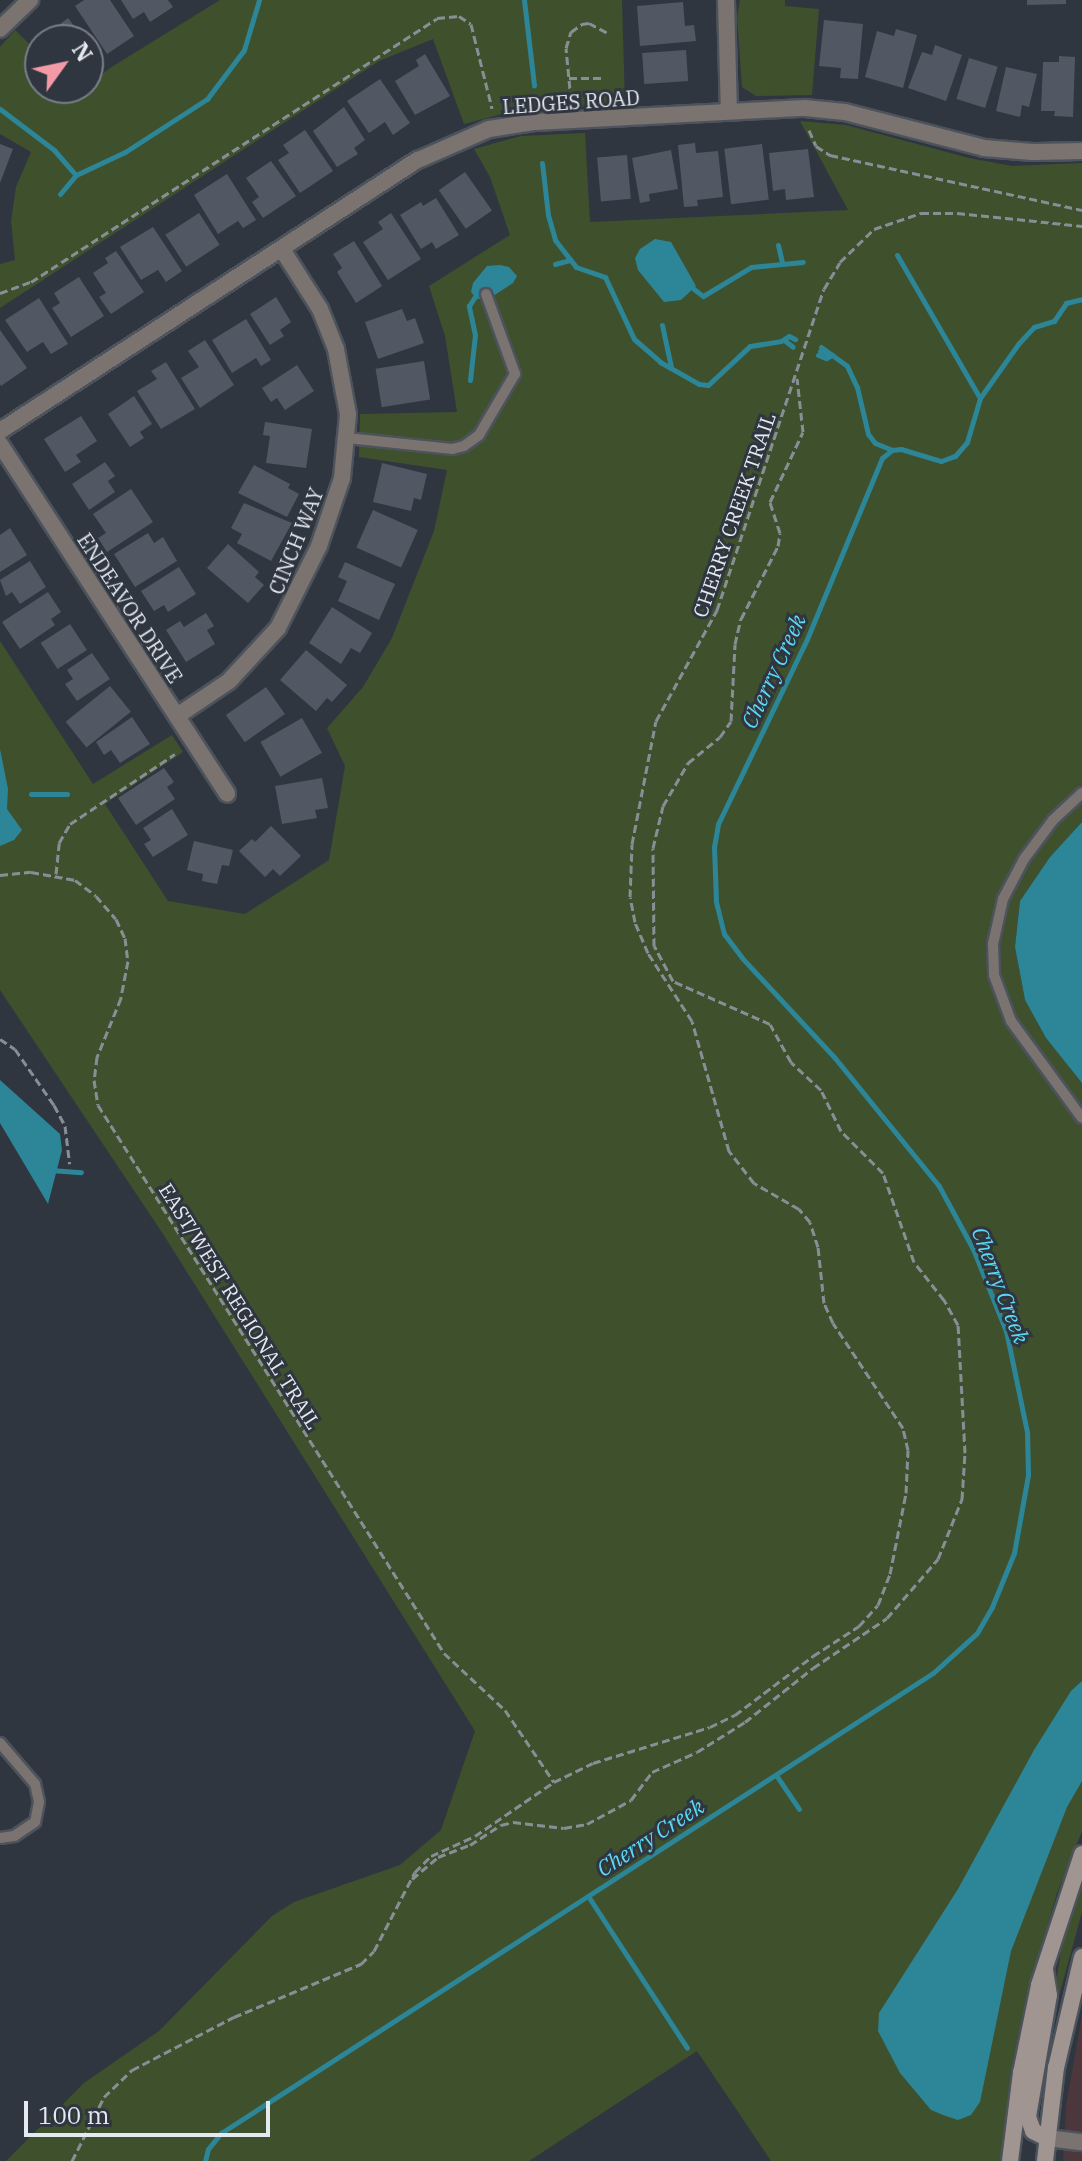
<!DOCTYPE html>
<html>
<head>
<meta charset="utf-8">
<style>
  body { margin:0 }
  #map { position:relative; width:1082px; height:2161px; overflow:hidden; background:#2f3640; font-family:"IBM Plex Serif",serif }
  div>[style] { position:absolute }
  .commercial>* { inset:0; background:#4b373c }
  .green>* { inset:0; background:#3f502d }
  .water>* { inset:0; background:#2c8698 }
  .stream>* { height:5px; margin:-2.5px; padding:0 2.5px; transform-origin:2.5px; border-radius:2.5px; background:#2c8698 }
  .building>* { inset:0; background:#515863; transform-origin:0 0 }
  .path>* { height:3px; margin-top:-1.5px; transform-origin:0; background:repeating-linear-gradient(90deg,#888e96 0 8px,transparent 0 12px) }
  .roads { filter:drop-shadow(2px 0 #4c535c) drop-shadow(-2px 0 #4c535c) drop-shadow(0 2px #4c535c) drop-shadow(0 -2px #4c535c) }
  .lane>* { height:10px; margin:-5px; padding:0 5px; transform-origin:5px; border-radius:5px; background:#7a7370 }
  .street>* { height:16px; margin:-8px; padding:0 8px; transform-origin:8px; border-radius:8px; background:#7a7370 }
  .secondary>* { height:16px; margin:-8px; padding:0 8px; transform-origin:8px; border-radius:8px; background:#a09591 }
  span { translate:-50% -50%; white-space:nowrap; text-align:center; line-height:1.15; -webkit-text-stroke:6px #2f3640; paint-order:stroke }
  .street-label { font-size:20px; color:#e5eaf1 }
  .water-label { font-size:22px; color:#5cdaf5; font-style:italic }
  .north { position:absolute; left:24px; top:24px; width:80px; height:80px; box-sizing:border-box; background:#2f3640; border:2px solid #787e87; border-radius:50%; rotate:57deg; font-size:22px; font-weight:700; line-height:32px; text-align:center; color:#e5eaf1 }
  .north::after { content:''; display:block; margin:auto; width:28px; height:36px; background:#f49aa7; clip-path:polygon(50% 0,100% 100%,50% 72%,0 100%) }
  .scale { position:absolute; left:24px; top:2101px; width:246px; height:36px; box-sizing:border-box; border:4px solid #e5eaf1; border-top:0; padding-left:10px; font-size:24px; line-height:28px; white-space:nowrap; color:#e5eaf1; -webkit-text-stroke:6px #2f3640; paint-order:stroke }
</style>
</head>
<body>
<div id="map">
  <div class="commercial">
    <i style="clip-path:polygon(1082px 2015px,1082px 2161px,1063px 2161px,1066px 2105px)"></i>
  </div>
  <div class="green">
    <i style="clip-path:polygon(220px 0,622px 0,625px 104px,510px 112px,464px 124px,433px 39px,379px 61px,0 308px,0 264px,15px 260px,11px 221px,16px 187px,31px 152px,0 134px,0 47px,15px 30px,40px 54px,40px 88px,75px 88px,80px 92px,110px 68px)"></i>
    <i style="clip-path:polygon(740px 0,785px 0,785px 6px,819px 9px,812px 95px,756px 96px,742px 87px,737px 17px)"></i>
    <i style="clip-path:polygon(800px 121px,846px 125px,969px 158px,1012px 166px,1082px 163px,1082px 822px,1050px 857px,1020px 901px,1015px 947px,1025px 1000px,1046px 1038px,1082px 1083px,1082px 1831px,1057px 1893px,1025px 2003px,1011px 2071px,1001px 2161px,771px 2161px,697px 2051px,529px 2161px,6px 2161px,84px 2083px,159px 2031px,272px 1916px,294px 1902px,400px 1865px,441px 1830px,475px 1731px,165px 1237px,0 990px,0 641px,93px 784px,172px 735px,183px 752px,105px 804px,168px 901px,245px 914px,329px 860px,345px 766px,327px 728px,363px 687px,392px 638px,434px 531px,447px 470px,359px 457px,360px 414px,457px 412px,445px 336px,429px 286px,510px 235px,490px 177px,474px 149px,521px 136px,585px 133px,590px 222px,848px 210px)"></i>
    <i style="clip-path:polygon(1082px 1881px,1082px 1912px,1047px 2040px,1065px 1925px)"></i>
  </div>
  <div class="water">
    <i style="clip-path:polygon(655px 239px,671px 242px,696px 286px,681px 300px,664px 302px,638px 270px,635px 258px,640px 249px)"></i>
    <i style="clip-path:polygon(500px 265px,509px 267px,517px 276px,513px 283px,490px 298px,477px 299px,471px 292px,473px 283px,487px 266px)"></i>
    <i style="clip-path:polygon(0 749px,8px 789px,7px 809px,22px 830px,14px 840px,0 846px)"></i>
    <i style="clip-path:polygon(1082px 822px,1082px 1083px,1046px 1038px,1025px 1000px,1015px 947px,1020px 901px,1050px 857px)"></i>
    <i style="clip-path:polygon(0 1080px,60px 1134px,62px 1150px,48px 1204px,0 1123px)"></i>
    <i style="clip-path:polygon(1082px 1681px,1082px 1781px,1067px 1807px,1011px 1951px,980px 2102px,971px 2115px,958px 2120px,943px 2115px,931px 2110px,900px 2073px,878px 2031px,879px 2013px,958px 1889px,1034px 1750px,1071px 1691px)"></i>
  </div>
  <div class="stream">
    <i style="left:524px;top:0;width:86px;rotate:83.3deg"></i>
    <i style="left:0;top:109px;width:68px;rotate:37.2deg"></i>
    <i style="left:54px;top:150px;width:33px;rotate:49deg"></i>
    <i style="left:542px;top:163px;width:52px;rotate:83.4deg"></i>
    <i style="left:548px;top:215px;width:26px;rotate:74deg"></i>
    <i style="left:555px;top:240px;width:34px;rotate:52deg"></i>
    <i style="left:576px;top:267px;width:31px;rotate:19deg"></i>
    <i style="left:605px;top:277px;width:68px;rotate:64.9deg"></i>
    <i style="left:634px;top:339px;width:35px;rotate:41deg"></i>
    <i style="left:660px;top:362px;width:45px;rotate:29.4deg"></i>
    <i style="left:699px;top:384px;width:9px;rotate:6deg"></i>
    <i style="left:708px;top:385px;width:57px;rotate:-42.9deg"></i>
    <i style="left:750px;top:346px;width:31px;rotate:-9deg"></i>
    <i style="left:781px;top:341px;width:9px;rotate:-32deg"></i>
    <i style="left:789px;top:336px;width:7px;rotate:27deg"></i>
    <i style="left:60px;top:194px;width:25px;rotate:-50deg"></i>
    <i style="left:76px;top:175px;width:54px;rotate:-25.1deg"></i>
    <i style="left:125px;top:152px;width:98px;rotate:-32.9deg"></i>
    <i style="left:207px;top:99px;width:61px;rotate:-52.9deg"></i>
    <i style="left:244px;top:50px;width:52px;rotate:-73.3deg"></i>
    <i style="left:778px;top:245px;width:17px;rotate:77deg"></i>
    <i style="left:897px;top:255px;width:165px;rotate:59.9deg"></i>
    <i style="left:555px;top:264px;width:16px;rotate:-15deg"></i>
    <i style="left:690px;top:286px;width:16px;rotate:38deg"></i>
    <i style="left:703px;top:296px;width:56px;rotate:-31.1deg"></i>
    <i style="left:751px;top:267px;width:52px;rotate:-5.5deg"></i>
    <i style="left:662px;top:325px;width:43px;rotate:77.9deg"></i>
    <i style="left:784px;top:340px;width:11px;rotate:38deg"></i>
    <i style="left:821px;top:347px;width:32px;rotate:36deg"></i>
    <i style="left:847px;top:366px;width:23px;rotate:65deg"></i>
    <i style="left:857px;top:387px;width:48px;rotate:76.8deg"></i>
    <i style="left:868px;top:434px;width:11px;rotate:52deg"></i>
    <i style="left:875px;top:443px;width:18px;rotate:22deg"></i>
    <i style="left:820px;top:351px;width:12px;rotate:20deg"></i>
    <i style="left:818px;top:355px;width:9px;rotate:21deg"></i>
    <i style="left:826px;top:358px;width:7px;rotate:-27deg"></i>
    <i style="left:470px;top:380px;width:45px;rotate:-83.7deg"></i>
    <i style="left:475px;top:335px;width:30px;rotate:-102deg"></i>
    <i style="left:469px;top:306px;width:15px;rotate:-58deg"></i>
    <i style="left:31px;top:794px;width:36px"></i>
    <i style="left:50px;top:1170px;width:31px;rotate:4deg"></i>
    <i style="left:776px;top:1775px;width:41px;rotate:55.9deg"></i>
    <i style="left:588px;top:1896px;width:181px;rotate:56.9deg"></i>
    <i style="left:205px;top:2161px;width:12px;rotate:-76deg"></i>
    <i style="left:208px;top:2149px;width:21px;rotate:-51deg"></i>
    <i style="left:221px;top:2133px;width:848px;rotate:-32.87deg"></i>
    <i style="left:933px;top:1673px;width:59px;rotate:-42.3deg"></i>
    <i style="left:977px;top:1633px;width:30px;rotate:-60deg"></i>
    <i style="left:992px;top:1607px;width:58px;rotate:-67.8deg"></i>
    <i style="left:1014px;top:1553px;width:79px;rotate:-79.8deg"></i>
    <i style="left:1028px;top:1475px;width:43px;rotate:-91.3deg"></i>
    <i style="left:1027px;top:1432px;width:103px;rotate:-101.7deg"></i>
    <i style="left:1006px;top:1331px;width:88px;rotate:-111.9deg"></i>
    <i style="left:973px;top:1249px;width:72px;rotate:-118.4deg"></i>
    <i style="left:939px;top:1186px;width:165px;rotate:-129.1deg"></i>
    <i style="left:835px;top:1058px;width:135px;rotate:-132.9deg"></i>
    <i style="left:743px;top:959px;width:31px;rotate:-127deg"></i>
    <i style="left:724px;top:934px;width:34px;rotate:-104deg"></i>
    <i style="left:716px;top:901px;width:54px;rotate:-92.1deg"></i>
    <i style="left:714px;top:847px;width:23px;rotate:-80deg"></i>
    <i style="left:718px;top:824px;width:205px;rotate:-64.3deg"></i>
    <i style="left:807px;top:639px;width:196px;rotate:-67.5deg"></i>
    <i style="left:882px;top:458px;width:13px;rotate:-39deg"></i>
    <i style="left:892px;top:450px;width:9px;rotate:-6deg"></i>
    <i style="left:901px;top:449px;width:42px;rotate:16.7deg"></i>
    <i style="left:941px;top:461px;width:15px;rotate:-20deg"></i>
    <i style="left:955px;top:456px;width:18px;rotate:-49deg"></i>
    <i style="left:967px;top:442px;width:46px;rotate:-73.5deg"></i>
    <i style="left:980px;top:398px;width:67px;rotate:-54.7deg"></i>
    <i style="left:1019px;top:343px;width:22px;rotate:-47deg"></i>
    <i style="left:1034px;top:327px;width:21px;rotate:-17deg"></i>
    <i style="left:1054px;top:321px;width:22px;rotate:-56deg"></i>
    <i style="left:1066px;top:303px;width:16px;rotate:-14deg"></i>
  </div>
  <div class="building">
    <i style="clip-path:polygon(84px 0,110px 0,134px 36px,107px 54px,75px 6px)"></i>
    <i style="clip-path:polygon(121px 0,168px 0,173px 7px,150px 22px,144px 12px,133px 19px)"></i>
    <i style="clip-path:polygon(1027px 0,1066px 0,1066px 4px,1027px 5px)"></i>
    <i style="clip-path:polygon(683px 2px,685px 26px,694px 25px,696px 41px,640px 46px,637px 6px)"></i>
    <i style="clip-path:polygon(68px 18px,85px 40px,40px 40px)"></i>
    <i style="clip-path:polygon(824px 20px,863px 24px,858px 79px,840px 78px,841px 68px,819px 66px)"></i>
    <i style="clip-path:polygon(896px 29px,917px 35px,903px 88px,865px 77px,877px 31px,894px 36px)"></i>
    <i style="clip-path:polygon(935px 45px,962px 55px,946px 101px,908px 88px,922px 52px,932px 55px)"></i>
    <i style="left:686px;top:50px;width:31px;height:44px;rotate:86deg"></i>
    <i style="clip-path:polygon(425px 54px,450px 96px,415px 115px,395px 81px,419px 66px,416px 60px)"></i>
    <i style="clip-path:polygon(1059px 56px,1075px 57px,1073px 117px,1054px 116px,1055px 111px,1041px 111px,1043px 62px,1059px 62px)"></i>
    <i style="left:969px;top:58px;width:30px;height:43px;rotate:17deg"></i>
    <i style="clip-path:polygon(1006px 67px,1037px 74px,1029px 107px,1022px 105px,1020px 117px,996px 111px)"></i>
    <i style="clip-path:polygon(380px 79px,410px 123px,393px 135px,385px 122px,369px 133px,347px 101px)"></i>
    <i style="clip-path:polygon(344px 107px,365px 140px,354px 148px,358px 154px,337px 167px,313px 131px)"></i>
    <i style="clip-path:polygon(305px 130px,333px 171px,300px 193px,278px 160px,289px 153px,283px 145px)"></i>
    <i style="clip-path:polygon(695px 143px,696px 153px,718px 151px,723px 197px,697px 200px,698px 206px,684px 207px,678px 145px)"></i>
    <i style="clip-path:polygon(0 144px,13px 149px,0 183px)"></i>
    <i style="left:762px;top:144px;width:56px;height:38px;rotate:83deg"></i>
    <i style="clip-path:polygon(808px 149px,814px 197px,786px 200px,785px 189px,773px 191px,769px 153px)"></i>
    <i style="clip-path:polygon(671px 150px,678px 189px,649px 194px,650px 201px,640px 203px,632px 158px)"></i>
    <i style="left:627px;top:155px;width:44px;height:30px;rotate:85deg"></i>
    <i style="clip-path:polygon(271px 161px,296px 196px,263px 218px,252px 202px,259px 197px,246px 178px)"></i>
    <i style="left:465px;top:172px;width:47px;height:32px;rotate:55deg"></i>
    <i style="clip-path:polygon(227px 174px,256px 220px,243px 228px,238px 221px,218px 234px,194px 195px)"></i>
    <i style="clip-path:polygon(436px 198px,459px 235px,436px 249px,432px 242px,421px 249px,400px 215px,421px 202px,423px 206px)"></i>
    <i style="left:199px;top:213px;width:38px;height:40px;rotate:57deg"></i>
    <i style="clip-path:polygon(391px 213px,421px 259px,388px 280px,363px 242px,383px 229px,378px 222px)"></i>
    <i style="clip-path:polygon(153px 227px,182px 271px,166px 282px,158px 270px,141px 280px,120px 247px)"></i>
    <i style="clip-path:polygon(354px 241px,382px 286px,356px 303px,337px 272px,342px 268px,333px 254px)"></i>
    <i style="clip-path:polygon(116px 251px,144px 292px,111px 314px,99px 297px,106px 293px,93px 273px,108px 263px,105px 258px)"></i>
    <i style="clip-path:polygon(79px 277px,104px 316px,71px 337px,52px 308px,60px 303px,54px 293px)"></i>
    <i style="clip-path:polygon(276px 297px,291px 322px,280px 330px,284px 336px,270px 345px,250px 314px)"></i>
    <i style="clip-path:polygon(39px 298px,68px 344px,51px 354px,43px 342px,27px 352px,5px 320px)"></i>
    <i style="clip-path:polygon(402px 309px,407px 321px,415px 318px,424px 343px,378px 359px,365px 322px)"></i>
    <i style="clip-path:polygon(246px 319px,271px 360px,261px 366px,256px 358px,232px 373px,212px 340px)"></i>
    <i style="clip-path:polygon(0 330px,27px 368px,1px 386px,0 384px)"></i>
    <i style="clip-path:polygon(205px 340px,234px 385px,200px 408px,181px 378px,199px 367px,188px 351px)"></i>
    <i style="left:424px;top:361px;width:39px;height:49px;rotate:81deg"></i>
    <i style="clip-path:polygon(166px 362px,195px 409px,161px 429px,137px 391px,157px 379px,151px 371px)"></i>
    <i style="clip-path:polygon(297px 365px,314px 391px,285px 410px,277px 398px,271px 402px,262px 388px)"></i>
    <i style="clip-path:polygon(134px 396px,152px 424px,140px 432px,144px 438px,130px 447px,108px 414px)"></i>
    <i style="clip-path:polygon(81px 416px,97px 441px,76px 455px,81px 462px,65px 472px,44px 439px)"></i>
    <i style="clip-path:polygon(265px 422px,312px 429px,306px 468px,266px 463px,270px 436px,263px 435px)"></i>
    <i style="clip-path:polygon(105px 462px,115px 476px,108px 481px,115px 492px,89px 510px,72px 484px)"></i>
    <i style="clip-path:polygon(382px 463px,427px 474px,421px 500px,414px 498px,411px 511px,373px 502px)"></i>
    <i style="clip-path:polygon(254px 465px,290px 484px,288px 488px,299px 494px,287px 517px,238px 493px)"></i>
    <i style="clip-path:polygon(131px 489px,153px 522px,107px 552px,98px 538px,106px 533px,93px 514px)"></i>
    <i style="clip-path:polygon(244px 503px,292px 523px,271px 561px,237px 543px,242px 534px,231px 528px)"></i>
    <i style="left:373px;top:510px;width:49px;height:41px;rotate:24deg"></i>
    <i style="clip-path:polygon(10px 528px,27px 555px,0 572px,0 535px)"></i>
    <i style="clip-path:polygon(148px 533px,154px 543px,163px 537px,177px 561px,135px 587px,114px 554px)"></i>
    <i style="clip-path:polygon(228px 544px,259px 572px,255px 577px,264px 585px,248px 603px,207px 568px)"></i>
    <i style="clip-path:polygon(30px 561px,46px 587px,20px 604px,12px 592px,6px 596px,0 580px)"></i>
    <i style="clip-path:polygon(345px 562px,395px 584px,379px 620px,338px 601px,347px 581px,338px 577px)"></i>
    <i style="clip-path:polygon(179px 567px,196px 594px,168px 612px,164px 605px,154px 611px,141px 591px)"></i>
    <i style="clip-path:polygon(48px 592px,61px 612px,51px 619px,55px 625px,20px 649px,2px 622px)"></i>
    <i style="clip-path:polygon(332px 607px,372px 633px,360px 653px,351px 648px,341px 664px,309px 643px)"></i>
    <i style="clip-path:polygon(206px 613px,214px 626px,207px 630px,215px 644px,186px 662px,166px 630px,180px 621px,184px 627px)"></i>
    <i style="left:70px;top:624px;width:31px;height:35px;rotate:57deg"></i>
    <i style="clip-path:polygon(306px 650px,347px 685px,332px 702px,327px 698px,316px 711px,280px 680px)"></i>
    <i style="clip-path:polygon(92px 653px,110px 679px,77px 701px,65px 684px,73px 679px,67px 670px)"></i>
    <i style="left:110px;top:686px;width:33px;height:57px;rotate:51deg"></i>
    <i style="left:266px;top:687px;width:33px;height:49px;rotate:55deg"></i>
    <i style="clip-path:polygon(132px 717px,150px 744px,120px 763px,111px 750px,104px 755px,96px 742px)"></i>
    <i style="left:302px;top:718px;width:40px;height:48px;rotate:60deg"></i>
    <i style="clip-path:polygon(164px 768px,174px 782px,167px 787px,175px 799px,136px 825px,118px 798px)"></i>
    <i style="clip-path:polygon(322px 778px,328px 808px,315px 810px,317px 818px,282px 824px,275px 786px)"></i>
    <i style="clip-path:polygon(172px 809px,188px 835px,153px 857px,144px 844px,151px 840px,143px 828px)"></i>
    <i style="clip-path:polygon(271px 826px,301px 856px,280px 876px,273px 869px,265px 877px,239px 851px,252px 839px,255px 842px)"></i>
    <i style="clip-path:polygon(194px 841px,233px 850px,229px 866px,222px 865px,217px 884px,202px 881px,203px 874px,187px 870px)"></i>
  </div>
  <div class="path">
    <i style="left:569px;top:78px;width:32px"></i>
    <i style="left:571px;top:100px;width:52px;rotate:-95.5deg"></i>
    <i style="left:566px;top:48px;width:17px;rotate:-73deg"></i>
    <i style="left:571px;top:32px;width:14px;rotate:-36deg"></i>
    <i style="left:582px;top:24px;width:7px;rotate:-8deg"></i>
    <i style="left:589px;top:23px;width:21px;rotate:28deg"></i>
    <i style="left:809px;top:130px;width:17px;rotate:66deg"></i>
    <i style="left:816px;top:146px;width:17px;rotate:33deg"></i>
    <i style="left:830px;top:155px;width:258px;rotate:12.3deg"></i>
    <i style="left:0;top:293px;width:33px;rotate:-20deg"></i>
    <i style="left:31px;top:282px;width:484px;rotate:-33deg"></i>
    <i style="left:437px;top:18px;width:22px;rotate:-5deg"></i>
    <i style="left:459px;top:16px;width:14px;rotate:34deg"></i>
    <i style="left:471px;top:24px;width:87px;rotate:76deg"></i>
    <i style="left:56px;top:874px;width:31px;rotate:-84deg"></i>
    <i style="left:59px;top:843px;width:22px;rotate:-60deg"></i>
    <i style="left:70px;top:824px;width:126px;rotate:-33.7deg"></i>
    <i style="left:0;top:875px;width:31px;rotate:-6deg"></i>
    <i style="left:31px;top:872px;width:45px;rotate:10.3deg"></i>
    <i style="left:75px;top:880px;width:26px;rotate:37deg"></i>
    <i style="left:96px;top:896px;width:30px;rotate:49deg"></i>
    <i style="left:116px;top:919px;width:21px;rotate:65deg"></i>
    <i style="left:125px;top:938px;width:23px;rotate:83deg"></i>
    <i style="left:128px;top:961px;width:38px;rotate:101deg"></i>
    <i style="left:121px;top:998px;width:64px;rotate:112.1deg"></i>
    <i style="left:97px;top:1057px;width:23px;rotate:97deg"></i>
    <i style="left:94px;top:1080px;width:25px;rotate:81deg"></i>
    <i style="left:98px;top:1105px;width:648px;rotate:57.73deg"></i>
    <i style="left:444px;top:1653px;width:83px;rotate:43.1deg"></i>
    <i style="left:505px;top:1710px;width:87px;rotate:55.8deg"></i>
    <i style="left:0;top:1039px;width:18px;rotate:34deg"></i>
    <i style="left:15px;top:1049px;width:68px;rotate:55.1deg"></i>
    <i style="left:54px;top:1105px;width:24px;rotate:62deg"></i>
    <i style="left:65px;top:1126px;width:38px;rotate:83deg"></i>
    <i style="left:412px;top:1879px;width:34px;rotate:-40deg"></i>
    <i style="left:438px;top:1857px;width:34px;rotate:-21deg"></i>
    <i style="left:470px;top:1845px;width:37px;rotate:-33deg"></i>
    <i style="left:501px;top:1825px;width:12px;rotate:-14deg"></i>
    <i style="left:513px;top:1822px;width:51px;rotate:6.7deg"></i>
    <i style="left:564px;top:1828px;width:23px;rotate:-10deg"></i>
    <i style="left:587px;top:1824px;width:50px;rotate:-28.6deg"></i>
    <i style="left:631px;top:1800px;width:35px;rotate:-53deg"></i>
    <i style="left:652px;top:1772px;width:49px;rotate:-24deg"></i>
    <i style="left:697px;top:1752px;width:57px;rotate:-32deg"></i>
    <i style="left:745px;top:1722px;width:87px;rotate:-38.5deg"></i>
    <i style="left:813px;top:1668px;width:89px;rotate:-34deg"></i>
    <i style="left:887px;top:1618px;width:78px;rotate:-49.2deg"></i>
    <i style="left:938px;top:1559px;width:65px;rotate:-68.2deg"></i>
    <i style="left:962px;top:1499px;width:46px;rotate:-86.3deg"></i>
    <i style="left:965px;top:1453px;width:128px;rotate:-93.1deg"></i>
    <i style="left:958px;top:1325px;width:29px;rotate:-119deg"></i>
    <i style="left:944px;top:1300px;width:48px;rotate:-128.3deg"></i>
    <i style="left:914px;top:1262px;width:94px;rotate:-109.2deg"></i>
    <i style="left:883px;top:1173px;width:59px;rotate:-135deg"></i>
    <i style="left:841px;top:1131px;width:46px;rotate:-116deg"></i>
    <i style="left:821px;top:1090px;width:41px;rotate:-137deg"></i>
    <i style="left:791px;top:1062px;width:43px;rotate:-118.9deg"></i>
    <i style="left:770px;top:1024px;width:106px;rotate:-156.1deg"></i>
    <i style="left:673px;top:981px;width:40px;rotate:-118deg"></i>
    <i style="left:654px;top:946px;width:98px;rotate:-90.6deg"></i>
    <i style="left:653px;top:848px;width:43px;rotate:-76.6deg"></i>
    <i style="left:663px;top:806px;width:50px;rotate:-59.8deg"></i>
    <i style="left:688px;top:763px;width:41px;rotate:-39.1deg"></i>
    <i style="left:720px;top:737px;width:19px;rotate:-55deg"></i>
    <i style="left:731px;top:721px;width:77px;rotate:-87deg"></i>
    <i style="left:735px;top:644px;width:26px;rotate:-77deg"></i>
    <i style="left:741px;top:619px;width:82px;rotate:-63.1deg"></i>
    <i style="left:778px;top:546px;width:13px;rotate:-81deg"></i>
    <i style="left:780px;top:533px;width:33px;rotate:-108deg"></i>
    <i style="left:770px;top:502px;width:77px;rotate:-64.8deg"></i>
    <i style="left:803px;top:432px;width:54px;rotate:-96.3deg"></i>
    <i style="left:72px;top:2161px;width:72px;rotate:-63.4deg"></i>
    <i style="left:104px;top:2097px;width:39px;rotate:-44deg"></i>
    <i style="left:132px;top:2070px;width:115px;rotate:-27.5deg"></i>
    <i style="left:234px;top:2017px;width:138px;rotate:-22.7deg"></i>
    <i style="left:361px;top:1964px;width:18px;rotate:-45deg"></i>
    <i style="left:374px;top:1951px;width:89px;rotate:-62.6deg"></i>
    <i style="left:415px;top:1872px;width:23px;rotate:-45deg"></i>
    <i style="left:431px;top:1856px;width:48px;rotate:-24.4deg"></i>
    <i style="left:475px;top:1836px;width:96px;rotate:-34.4deg"></i>
    <i style="left:554px;top:1782px;width:43px;rotate:-26deg"></i>
    <i style="left:593px;top:1763px;width:122px;rotate:-17.1deg"></i>
    <i style="left:710px;top:1727px;width:28px;rotate:-26deg"></i>
    <i style="left:735px;top:1715px;width:98px;rotate:-37.1deg"></i>
    <i style="left:813px;top:1656px;width:55px;rotate:-33.1deg"></i>
    <i style="left:859px;top:1626px;width:28px;rotate:-48deg"></i>
    <i style="left:878px;top:1605px;width:33px;rotate:-69deg"></i>
    <i style="left:890px;top:1574px;width:83px;rotate:-78.8deg"></i>
    <i style="left:906px;top:1493px;width:43px;rotate:-87.3deg"></i>
    <i style="left:908px;top:1450px;width:23px;rotate:-103deg"></i>
    <i style="left:903px;top:1428px;width:126px;rotate:-123.7deg"></i>
    <i style="left:833px;top:1323px;width:22px;rotate:-114deg"></i>
    <i style="left:824px;top:1303px;width:56px;rotate:-96.1deg"></i>
    <i style="left:818px;top:1247px;width:26px;rotate:-108deg"></i>
    <i style="left:810px;top:1222px;width:17px;rotate:-130deg"></i>
    <i style="left:799px;top:1209px;width:52px;rotate:-150deg"></i>
    <i style="left:754px;top:1183px;width:41px;rotate:-128deg"></i>
    <i style="left:729px;top:1151px;width:135px;rotate:-105.9deg"></i>
    <i style="left:692px;top:1021px;width:81px;rotate:-122.9deg"></i>
    <i style="left:648px;top:953px;width:34px;rotate:-113deg"></i>
    <i style="left:635px;top:922px;width:25px;rotate:-101deg"></i>
    <i style="left:630px;top:897px;width:53px;rotate:-87.8deg"></i>
    <i style="left:632px;top:844px;width:125px;rotate:-79deg"></i>
    <i style="left:656px;top:721px;width:127px;rotate:-61.2deg"></i>
    <i style="left:717px;top:610px;width:338px;rotate:-71.6deg"></i>
    <i style="left:824px;top:289px;width:31px;rotate:-59deg"></i>
    <i style="left:840px;top:262px;width:47px;rotate:-44.1deg"></i>
    <i style="left:874px;top:229px;width:50px;rotate:-18.8deg"></i>
    <i style="left:921px;top:213px;width:36px"></i>
    <i style="left:957px;top:213px;width:126px;rotate:5.9deg"></i>
  </div>
  <div class="roads">
    <div class="lane">
      <i style="left:347px;top:438px;width:106px;rotate:6deg"></i>
      <i style="left:452px;top:449px;width:12px;rotate:-14deg"></i>
      <i style="left:464px;top:446px;width:19px;rotate:-36deg"></i>
      <i style="left:479px;top:435px;width:71px;rotate:-59.5deg"></i>
      <i style="left:515px;top:374px;width:85px;rotate:-109.9deg"></i>
      <i style="left:1082px;top:793px;width:40px;rotate:137deg"></i>
      <i style="left:1053px;top:820px;width:49px;rotate:126.6deg"></i>
      <i style="left:1024px;top:859px;width:45px;rotate:117.7deg"></i>
      <i style="left:1003px;top:899px;width:46px;rotate:102.5deg"></i>
      <i style="left:993px;top:944px;width:31px;rotate:88deg"></i>
      <i style="left:994px;top:975px;width:49px;rotate:69.7deg"></i>
      <i style="left:1011px;top:1021px;width:120px;rotate:53.8deg"></i>
      <i style="left:0;top:1743px;width:54px;rotate:49.5deg"></i>
      <i style="left:35px;top:1784px;width:18px;rotate:77deg"></i>
      <i style="left:39px;top:1802px;width:20px;rotate:101deg"></i>
      <i style="left:35px;top:1822px;width:25px;rotate:146deg"></i>
      <i style="left:14px;top:1836px;width:14px;rotate:172deg"></i>
    </div>
    <div class="street">
      <i style="left:726px;top:0;width:111px;rotate:88.5deg"></i>
      <i style="left:0;top:29px;width:42px;rotate:-44deg"></i>
      <i style="left:0;top:431px;width:498px;rotate:-33deg"></i>
      <i style="left:418px;top:160px;width:77px;rotate:-23.6deg"></i>
      <i style="left:489px;top:129px;width:47px;rotate:-8.7deg"></i>
      <i style="left:535px;top:122px;width:270px;rotate:-3deg"></i>
      <i style="left:805px;top:108px;width:40px;rotate:5.7deg"></i>
      <i style="left:845px;top:112px;width:144px;rotate:14.5deg"></i>
      <i style="left:984px;top:148px;width:48px;rotate:4.8deg"></i>
      <i style="left:1032px;top:152px;width:50px;rotate:-1.1deg"></i>
      <i style="left:0;top:444px;width:417px;rotate:57deg"></i>
      <i style="left:177px;top:716px;width:63px;rotate:-33.9deg"></i>
      <i style="left:229px;top:681px;width:72px;rotate:-47.2deg"></i>
      <i style="left:278px;top:628px;width:92px;rotate:-63.4deg"></i>
      <i style="left:319px;top:546px;width:72px;rotate:-71.3deg"></i>
      <i style="left:342px;top:478px;width:64px;rotate:-84.6deg"></i>
      <i style="left:348px;top:414px;width:66px;rotate:-100.5deg"></i>
      <i style="left:336px;top:349px;width:43px;rotate:-111.8deg"></i>
      <i style="left:320px;top:309px;width:69px;rotate:-122.5deg"></i>
      <i style="left:1047px;top:2138px;width:35px;rotate:7deg"></i>
    </div>
    <div class="secondary">
      <i style="left:1045px;top:1970px;width:25px;rotate:81deg"></i>
      <i style="left:1049px;top:1995px;width:124px;rotate:99.8deg"></i>
      <i style="left:1028px;top:2117px;width:15px;rotate:70deg"></i>
      <i style="left:1033px;top:2131px;width:16px;rotate:27deg"></i>
      <i style="left:1010px;top:2161px;width:89px;rotate:-82.9deg"></i>
      <i style="left:1021px;top:2073px;width:90px;rotate:-78.4deg"></i>
      <i style="left:1039px;top:1985px;width:138px;rotate:-71.8deg"></i>
      <i style="left:1045px;top:2161px;width:94px;rotate:-83.3deg"></i>
      <i style="left:1056px;top:2068px;width:114px;rotate:-76.8deg"></i>
    </div>
  </div>
  <div class="street-label">
    <span style="left:571px;top:102px;rotate:-4deg">LEDGES ROAD</span>
    <span style="left:734px;top:515px;rotate:-71deg">CHERRY CREEK TRAIL</span>
    <span style="left:296px;top:541px;rotate:-68deg">CINCH WAY</span>
    <span style="left:130px;top:608px;rotate:57deg">ENDEAVOR DRIVE</span>
    <span style="left:240px;top:1306px;rotate:58deg">EAST/WEST REGIONAL TRAIL</span>
  </div>
  <div class="water-label">
    <span style="left:773px;top:671px;rotate:-65deg">Cherry Creek</span>
    <span style="left:1001px;top:1285px;rotate:69deg">Cherry Creek</span>
    <span style="left:650px;top:1837px;rotate:-33deg">Cherry Creek</span>
  </div>
  <div class="north">N</div>
  <div class="scale">100 m</div>
</div>
</body>
</html>
